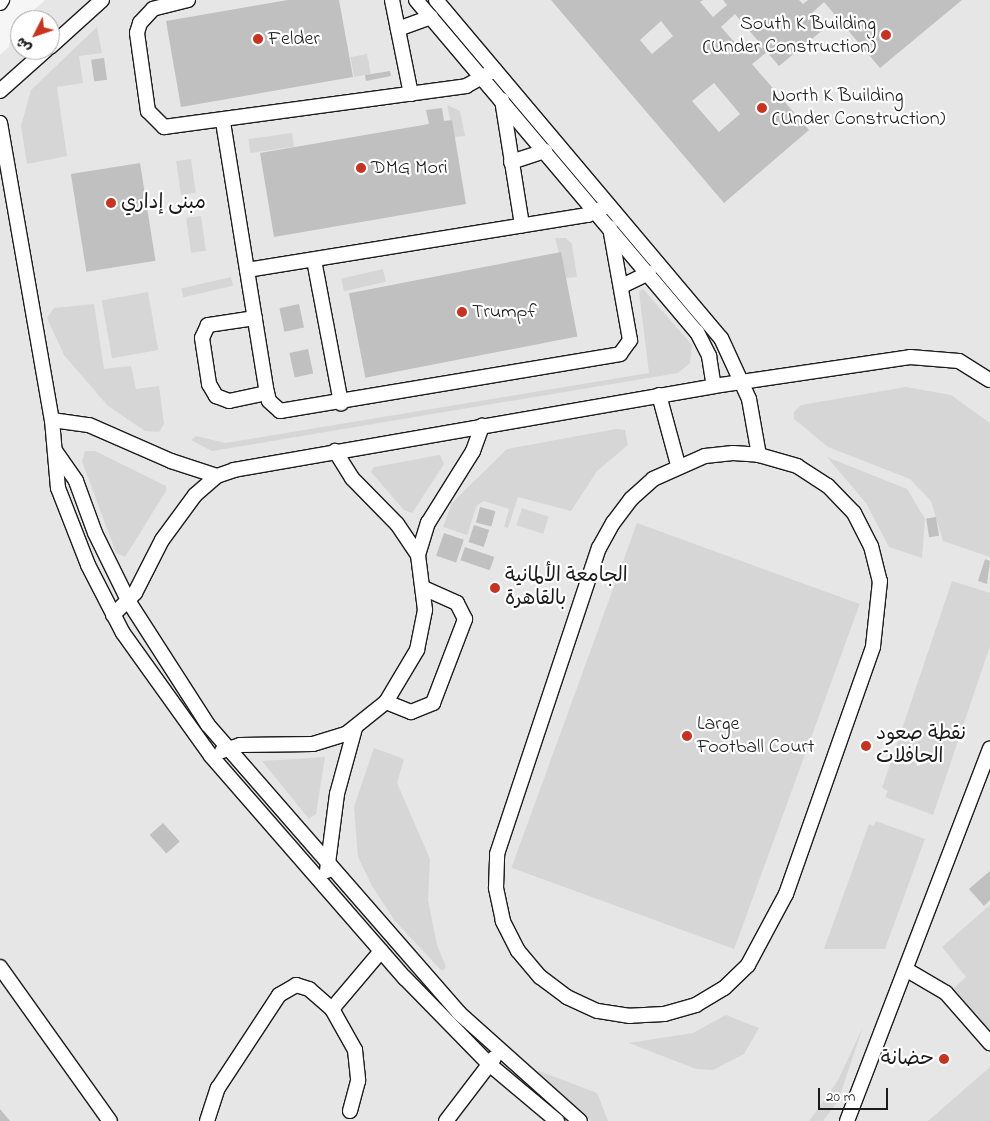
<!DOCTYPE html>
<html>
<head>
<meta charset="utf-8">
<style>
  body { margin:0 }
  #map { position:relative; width:990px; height:1121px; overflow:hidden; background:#f6f6f6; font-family:"Indie Flower","Playpen Sans Arabic",sans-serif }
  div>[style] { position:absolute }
  .built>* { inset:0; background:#e6e6e6 }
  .green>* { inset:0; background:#d6d6d6; transform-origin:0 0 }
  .building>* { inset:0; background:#c0c0c0; transform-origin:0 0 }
  .roads { filter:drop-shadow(1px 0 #1c1c1c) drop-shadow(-1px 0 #1c1c1c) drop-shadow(0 1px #1c1c1c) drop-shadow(0 -1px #1c1c1c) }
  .lane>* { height:14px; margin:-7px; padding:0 7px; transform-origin:7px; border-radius:7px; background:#fff }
  .dots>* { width:14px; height:14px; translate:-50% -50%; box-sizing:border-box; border:2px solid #fff; border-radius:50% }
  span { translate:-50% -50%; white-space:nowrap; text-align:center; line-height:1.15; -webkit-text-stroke:4.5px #fff; paint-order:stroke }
  .poi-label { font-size:20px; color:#1c1c1c }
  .right { translate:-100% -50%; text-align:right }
  .left { translate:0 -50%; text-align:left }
  .north { position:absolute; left:10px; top:10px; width:50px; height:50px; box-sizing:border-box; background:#fff; border:1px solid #a4a4a4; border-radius:50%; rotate:229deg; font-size:14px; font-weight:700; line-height:20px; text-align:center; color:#1c1c1c }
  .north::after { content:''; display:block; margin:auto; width:18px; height:22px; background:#c8321e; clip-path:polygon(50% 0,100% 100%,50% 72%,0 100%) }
  .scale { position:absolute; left:818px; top:1088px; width:70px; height:22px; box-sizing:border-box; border:2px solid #1c1c1c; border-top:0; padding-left:6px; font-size:15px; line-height:18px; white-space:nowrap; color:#1c1c1c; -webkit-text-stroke:4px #fff; paint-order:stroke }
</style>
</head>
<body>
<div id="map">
  <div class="built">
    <i style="clip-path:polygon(45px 0,990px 0,990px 1121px,0 1121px,0 55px,9px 47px,12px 30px,20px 22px,20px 50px,50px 50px,50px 20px,23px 20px)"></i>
  </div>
  <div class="green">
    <i style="clip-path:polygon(97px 27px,102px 53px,79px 56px,83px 83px,57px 87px,67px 156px,27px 164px,21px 126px,31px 90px)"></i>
    <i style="left:367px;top:54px;width:20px;height:17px;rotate:79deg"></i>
    <i style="clip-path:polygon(447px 105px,460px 111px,465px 136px,454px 137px)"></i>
    <i style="left:292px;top:133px;width:14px;height:44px;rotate:82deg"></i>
    <i style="left:191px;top:159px;width:34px;height:15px;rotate:82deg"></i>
    <i style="left:201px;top:216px;width:35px;height:15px;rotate:82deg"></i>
    <i style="clip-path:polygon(555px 238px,566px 238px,572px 244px,577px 277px,566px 278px)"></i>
    <i style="left:383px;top:269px;width:13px;height:43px;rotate:77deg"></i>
    <i style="left:231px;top:277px;width:9px;height:51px;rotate:77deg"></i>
    <i style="clip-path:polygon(643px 289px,692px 345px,690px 363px,678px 373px,212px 451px,191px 440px,196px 436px,225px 443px,649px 373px,639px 292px)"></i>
    <i style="left:148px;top:292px;width:59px;height:47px;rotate:80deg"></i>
    <i style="clip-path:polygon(94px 304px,104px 369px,131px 366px,136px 389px,159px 386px,164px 424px,159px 432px,145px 431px,108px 406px,64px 355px,47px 318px,54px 308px)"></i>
    <i style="clip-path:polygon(906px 387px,951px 395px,990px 423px,990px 557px,943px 541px,931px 501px,910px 479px,828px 447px,794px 419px,794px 412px,801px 405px)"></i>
    <i style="clip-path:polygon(616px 429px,625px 430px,628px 445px,597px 471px,571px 511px,518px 497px,508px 528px,504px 527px,509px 509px,484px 501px,477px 505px,467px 535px,443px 527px,452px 503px,507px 449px)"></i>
    <i style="clip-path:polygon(85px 451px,95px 451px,166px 486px,166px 491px,125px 557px,116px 553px,82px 461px)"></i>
    <i style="clip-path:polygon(440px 455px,444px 464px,412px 513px,404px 510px,371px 472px,374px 467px)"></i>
    <i style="clip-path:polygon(827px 457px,907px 489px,925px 519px,922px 558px,889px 547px,866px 503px)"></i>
    <i style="left:522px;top:508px;width:28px;height:18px;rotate:18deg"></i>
    <i style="left:637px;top:523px;width:237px;height:367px;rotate:20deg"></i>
    <i style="clip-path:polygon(952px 581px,990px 593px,990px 646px,933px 815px,885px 797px,888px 791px,882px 788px)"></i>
    <i style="clip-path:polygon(374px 748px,404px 759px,397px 783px,430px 859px,428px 900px,437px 945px,446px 967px,442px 971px,395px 921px,372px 886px,358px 857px,354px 807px)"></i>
    <i style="clip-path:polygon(325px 757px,316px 814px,309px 819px,262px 761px)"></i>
    <i style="clip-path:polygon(876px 821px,925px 839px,885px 949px,824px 949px,869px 824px,874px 826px)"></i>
    <i style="clip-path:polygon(990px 905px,990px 1051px,942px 999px,966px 977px,942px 947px)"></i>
    <i style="clip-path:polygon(726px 1015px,759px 1028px,744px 1054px,713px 1070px,696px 1069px,629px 1043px,693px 1033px)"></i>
    <i style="clip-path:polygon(863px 1027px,838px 1101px,823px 1121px,809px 1121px,837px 1082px)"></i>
    <i style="clip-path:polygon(990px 1067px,990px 1121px,928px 1121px)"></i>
    <i style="clip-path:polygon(539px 1071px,597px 1093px,608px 1121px,591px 1121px,536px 1074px)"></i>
  </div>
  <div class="building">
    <i style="clip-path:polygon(288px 0,339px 0,353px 77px,181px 107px,166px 21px)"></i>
    <i style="clip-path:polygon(evenodd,551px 0,703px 0,700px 2px,713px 17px,727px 5px,723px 0,799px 0,803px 4px,808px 0,962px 0,880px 68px,824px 2px,811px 14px,824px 29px,779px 66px,767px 52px,752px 64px,809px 130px,724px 203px,551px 0,735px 14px,759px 42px,745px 54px,721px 27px,735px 14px,551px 0,661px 21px,673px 36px,652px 54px,640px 40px,661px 21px,551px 0,714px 83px,740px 114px,719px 132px,692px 101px,714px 83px)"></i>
    <i style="left:104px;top:58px;width:22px;height:13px;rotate:82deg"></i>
    <i style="clip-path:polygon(390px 71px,391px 76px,366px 81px,365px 75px)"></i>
    <i style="clip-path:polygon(442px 108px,444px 121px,452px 120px,466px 204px,274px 237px,260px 153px,429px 124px,426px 110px)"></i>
    <i style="left:140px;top:163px;width:99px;height:70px;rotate:81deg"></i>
    <i style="left:561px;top:252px;width:86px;height:216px;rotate:79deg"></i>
    <i style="left:299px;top:304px;width:24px;height:20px;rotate:78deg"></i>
    <i style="left:308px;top:349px;width:25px;height:19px;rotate:78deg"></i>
    <i style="left:480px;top:507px;width:16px;height:16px;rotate:15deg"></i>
    <i style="left:936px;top:517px;width:19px;height:10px;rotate:81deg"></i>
    <i style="left:474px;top:525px;width:16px;height:18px;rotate:18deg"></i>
    <i style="left:444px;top:533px;width:21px;height:24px;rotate:19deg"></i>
    <i style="left:465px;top:547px;width:31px;height:14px;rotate:19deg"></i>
    <i style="clip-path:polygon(985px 559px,990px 561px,987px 584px,978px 581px)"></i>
    <i style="left:163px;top:823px;width:25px;height:18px;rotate:48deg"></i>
    <i style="clip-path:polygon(990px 871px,990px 900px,984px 906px,969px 889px)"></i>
    <i style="clip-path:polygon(0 1109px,10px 1121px,0 1121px)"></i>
  </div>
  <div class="roads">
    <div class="lane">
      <i style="left:188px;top:0;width:36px;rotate:166deg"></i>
      <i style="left:153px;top:9px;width:19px;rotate:133deg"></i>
      <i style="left:140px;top:23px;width:10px;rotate:107deg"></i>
      <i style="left:137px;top:33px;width:79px;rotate:82deg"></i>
      <i style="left:148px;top:111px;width:23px;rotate:45deg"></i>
      <i style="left:164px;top:127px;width:305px;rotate:-7.7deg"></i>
      <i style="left:466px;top:86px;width:33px;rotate:-29deg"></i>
      <i style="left:392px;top:0;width:96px;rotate:78.6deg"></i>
      <i style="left:416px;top:0;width:435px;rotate:49.8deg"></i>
      <i style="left:697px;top:332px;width:27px;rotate:63deg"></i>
      <i style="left:709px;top:356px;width:30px;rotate:81deg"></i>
      <i style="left:436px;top:0;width:442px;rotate:49.9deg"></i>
      <i style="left:721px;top:338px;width:67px;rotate:65.3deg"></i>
      <i style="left:749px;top:399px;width:57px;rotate:79.9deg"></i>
      <i style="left:0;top:3px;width:4px;rotate:-56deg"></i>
      <i style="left:398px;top:29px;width:35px;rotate:-20deg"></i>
      <i style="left:50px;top:47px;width:70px;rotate:-42.1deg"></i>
      <i style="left:0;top:91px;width:62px;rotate:-41.7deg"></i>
      <i style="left:502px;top:100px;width:127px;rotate:80.9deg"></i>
      <i style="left:223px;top:122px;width:269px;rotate:80.8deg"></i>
      <i style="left:266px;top:388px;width:13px;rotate:77deg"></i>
      <i style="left:269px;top:401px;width:15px;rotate:42deg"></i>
      <i style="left:280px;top:411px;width:345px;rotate:-9.5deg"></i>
      <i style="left:620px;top:354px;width:17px;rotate:-54deg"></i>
      <i style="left:630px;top:340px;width:114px;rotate:-100.1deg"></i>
      <i style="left:0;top:123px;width:302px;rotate:80.1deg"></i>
      <i style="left:52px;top:420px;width:68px;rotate:85deg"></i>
      <i style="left:58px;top:488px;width:83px;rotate:68.7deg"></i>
      <i style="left:88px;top:565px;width:76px;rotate:62.8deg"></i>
      <i style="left:123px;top:633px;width:151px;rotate:54.4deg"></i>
      <i style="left:211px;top:756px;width:295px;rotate:48.9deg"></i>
      <i style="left:405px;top:978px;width:120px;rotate:45.7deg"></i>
      <i style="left:489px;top:1064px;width:89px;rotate:40deg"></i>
      <i style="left:511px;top:162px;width:36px;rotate:-18deg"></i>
      <i style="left:314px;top:260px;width:146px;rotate:79.3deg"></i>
      <i style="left:247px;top:270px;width:345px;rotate:-9.2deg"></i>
      <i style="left:588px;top:215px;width:17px;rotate:-25deg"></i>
      <i style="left:622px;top:286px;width:30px;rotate:-26deg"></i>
      <i style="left:255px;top:318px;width:48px;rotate:171.5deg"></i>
      <i style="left:208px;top:325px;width:14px;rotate:115deg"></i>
      <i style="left:202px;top:338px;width:47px;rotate:81.3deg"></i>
      <i style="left:209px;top:384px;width:14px;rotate:60deg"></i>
      <i style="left:216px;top:396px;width:14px;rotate:21deg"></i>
      <i style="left:229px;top:401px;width:39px;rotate:-12deg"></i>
      <i style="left:659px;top:395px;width:73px;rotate:74.8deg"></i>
      <i style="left:52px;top:420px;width:37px;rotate:8deg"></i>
      <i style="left:89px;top:425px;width:90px;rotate:23.7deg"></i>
      <i style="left:171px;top:461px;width:48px;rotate:18.1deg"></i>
      <i style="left:56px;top:452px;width:35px;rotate:55deg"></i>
      <i style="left:76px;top:481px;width:55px;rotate:69.9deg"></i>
      <i style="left:95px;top:533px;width:77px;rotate:63.8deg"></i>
      <i style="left:129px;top:602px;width:146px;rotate:57.3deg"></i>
      <i style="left:208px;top:725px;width:382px;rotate:48.9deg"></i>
      <i style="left:459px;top:1013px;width:162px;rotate:41.8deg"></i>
      <i style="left:733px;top:453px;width:26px;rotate:4deg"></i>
      <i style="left:759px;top:455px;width:40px;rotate:16deg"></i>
      <i style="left:797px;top:466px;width:37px;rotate:33deg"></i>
      <i style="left:828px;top:486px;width:37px;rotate:46deg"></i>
      <i style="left:854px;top:513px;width:37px;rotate:63deg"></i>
      <i style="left:871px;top:546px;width:36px;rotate:76deg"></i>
      <i style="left:880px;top:581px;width:66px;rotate:96.1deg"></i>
      <i style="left:873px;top:647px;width:262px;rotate:109.4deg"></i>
      <i style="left:786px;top:894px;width:81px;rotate:118.2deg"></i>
      <i style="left:748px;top:965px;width:33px;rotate:136deg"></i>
      <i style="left:724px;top:988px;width:33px;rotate:149deg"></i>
      <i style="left:696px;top:1005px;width:33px;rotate:164deg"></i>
      <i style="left:664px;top:1014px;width:34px;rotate:177deg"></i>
      <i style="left:630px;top:1016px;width:33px;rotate:-171deg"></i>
      <i style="left:597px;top:1011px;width:33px;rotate:-155deg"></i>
      <i style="left:567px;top:997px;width:34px;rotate:-143deg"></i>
      <i style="left:540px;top:977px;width:34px;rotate:-130deg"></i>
      <i style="left:518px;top:951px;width:34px;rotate:-117deg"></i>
      <i style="left:503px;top:921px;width:34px;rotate:-102deg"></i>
      <i style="left:496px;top:888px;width:34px;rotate:-88deg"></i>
      <i style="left:497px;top:854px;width:323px;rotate:-71.6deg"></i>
      <i style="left:599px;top:548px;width:29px;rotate:-61deg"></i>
      <i style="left:613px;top:523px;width:30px;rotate:-53deg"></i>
      <i style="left:631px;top:499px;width:30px;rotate:-42deg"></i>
      <i style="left:653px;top:479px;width:57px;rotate:-23.9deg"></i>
      <i style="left:705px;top:456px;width:28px;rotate:-6deg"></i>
      <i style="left:418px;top:555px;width:34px;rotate:-73deg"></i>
      <i style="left:428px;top:523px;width:85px;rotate:-58deg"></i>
      <i style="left:473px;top:451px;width:27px;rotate:-70deg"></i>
      <i style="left:113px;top:615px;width:31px;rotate:-45deg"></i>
      <i style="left:135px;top:593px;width:59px;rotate:-63deg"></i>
      <i style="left:162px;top:540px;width:56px;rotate:-53.7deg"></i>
      <i style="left:195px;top:495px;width:29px;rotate:-41deg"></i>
      <i style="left:217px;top:476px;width:18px;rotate:-19deg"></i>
      <i style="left:234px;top:470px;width:487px;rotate:-9.9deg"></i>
      <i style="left:714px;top:386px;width:198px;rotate:-8.4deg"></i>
      <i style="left:910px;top:357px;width:49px;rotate:4.7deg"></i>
      <i style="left:959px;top:361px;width:36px;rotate:32deg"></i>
      <i style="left:386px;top:702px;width:27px;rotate:22deg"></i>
      <i style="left:411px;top:712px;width:24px;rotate:-22deg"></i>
      <i style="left:433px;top:703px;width:90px;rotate:-69.1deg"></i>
      <i style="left:465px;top:619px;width:18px;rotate:-117deg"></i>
      <i style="left:457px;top:603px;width:35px;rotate:-156deg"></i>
      <i style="left:222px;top:751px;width:19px;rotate:-18deg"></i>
      <i style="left:240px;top:745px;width:73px;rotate:-0.8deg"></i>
      <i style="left:313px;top:744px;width:34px;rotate:-17deg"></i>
      <i style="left:346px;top:734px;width:51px;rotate:-38.7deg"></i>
      <i style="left:386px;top:702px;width:61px;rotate:-59.2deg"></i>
      <i style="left:417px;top:650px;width:41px;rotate:-78.7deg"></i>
      <i style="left:425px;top:610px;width:55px;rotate:-97.3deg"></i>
      <i style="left:418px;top:555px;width:37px;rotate:-124deg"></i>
      <i style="left:397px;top:524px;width:64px;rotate:-134.4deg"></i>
      <i style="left:352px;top:478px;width:32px;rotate:-122deg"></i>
      <i style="left:327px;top:871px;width:78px;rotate:-82.6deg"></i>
      <i style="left:337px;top:794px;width:68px;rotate:-74.7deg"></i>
      <i style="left:0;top:967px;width:189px;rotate:54.5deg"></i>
      <i style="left:907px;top:970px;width:45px;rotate:30.5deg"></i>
      <i style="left:946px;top:993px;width:67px;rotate:48.7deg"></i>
      <i style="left:332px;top:1009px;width:76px;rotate:-49.8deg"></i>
      <i style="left:207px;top:1121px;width:35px;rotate:-72deg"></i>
      <i style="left:218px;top:1088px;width:111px;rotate:-56.7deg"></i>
      <i style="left:279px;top:995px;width:20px;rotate:-30deg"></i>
      <i style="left:296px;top:985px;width:14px;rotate:17deg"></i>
      <i style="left:309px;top:989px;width:30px;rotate:41deg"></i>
      <i style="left:332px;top:1009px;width:47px;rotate:60.7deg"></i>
      <i style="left:355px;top:1050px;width:31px;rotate:84deg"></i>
      <i style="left:358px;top:1081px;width:31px;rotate:105deg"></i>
      <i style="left:446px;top:1121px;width:79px;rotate:-52.7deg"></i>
      <i style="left:847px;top:1121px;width:399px;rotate:-69deg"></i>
    </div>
  </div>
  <div class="dots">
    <i style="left:886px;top:35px;background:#c8321e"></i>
    <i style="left:258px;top:39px;background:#c8321e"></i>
    <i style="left:762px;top:108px;background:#c8321e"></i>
    <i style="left:361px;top:168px;background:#c8321e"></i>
    <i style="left:111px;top:203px;background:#c8321e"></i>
    <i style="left:462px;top:312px;background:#c8321e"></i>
    <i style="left:495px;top:588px;background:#c8321e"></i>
    <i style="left:687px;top:736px;background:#c8321e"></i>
    <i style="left:866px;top:746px;background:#c8321e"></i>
    <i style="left:944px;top:1059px;background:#c8321e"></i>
  </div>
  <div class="poi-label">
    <span class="right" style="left:876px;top:36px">South K Building<br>(Under Construction)</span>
    <span class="left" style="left:268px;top:39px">Felder</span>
    <span class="left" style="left:772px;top:108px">North K Building<br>(Under Construction)</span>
    <span class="left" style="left:371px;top:168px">DMG Mori</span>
    <span class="left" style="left:121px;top:203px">مبنى إداري</span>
    <span class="left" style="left:472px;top:312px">Trumpf</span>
    <span class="left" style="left:505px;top:588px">الجامعة الألمانية<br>بالقاهرة</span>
    <span class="left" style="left:697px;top:736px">Large<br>Football Court</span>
    <span class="left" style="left:876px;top:746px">نقطة صعود<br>الحافلات</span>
    <span class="right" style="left:934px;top:1059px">حضانة</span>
  </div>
  <div class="north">ش</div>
  <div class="scale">20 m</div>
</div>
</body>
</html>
